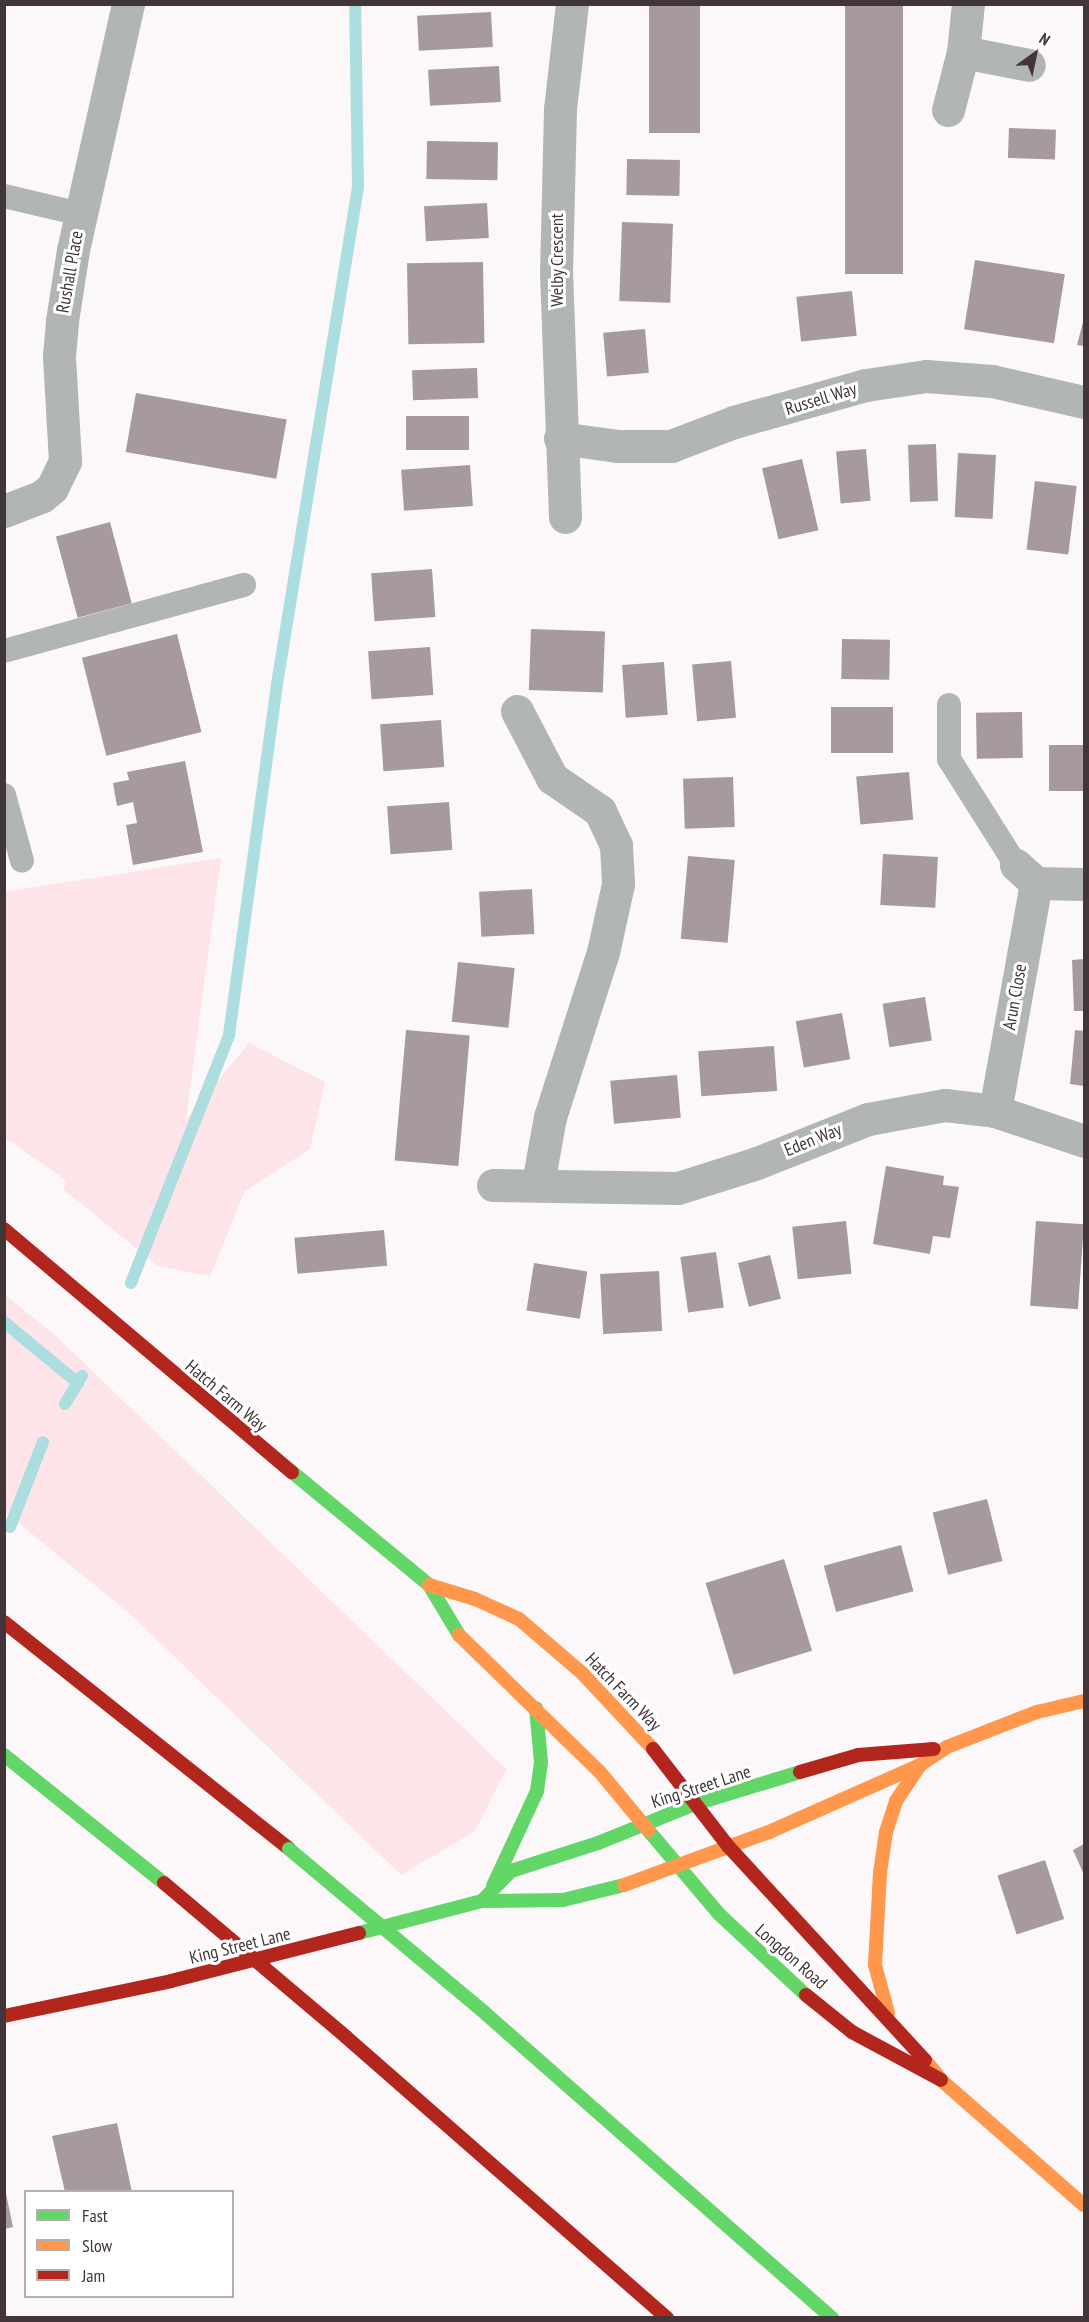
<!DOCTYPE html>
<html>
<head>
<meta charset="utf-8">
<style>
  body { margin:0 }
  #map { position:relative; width:1089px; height:2322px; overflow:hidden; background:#fcf7f8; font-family:"PT Sans Narrow",sans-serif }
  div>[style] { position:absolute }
  .green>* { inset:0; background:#fde4e9 }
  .stream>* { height:12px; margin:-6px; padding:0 6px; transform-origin:6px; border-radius:6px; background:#acdddf }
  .building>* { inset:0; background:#a69a9d; transform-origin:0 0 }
  .lane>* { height:24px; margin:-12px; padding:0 12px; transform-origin:12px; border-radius:12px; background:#b2b5b5 }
  .street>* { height:33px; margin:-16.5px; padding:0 16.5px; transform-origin:16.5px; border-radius:16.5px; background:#b2b5b5 }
  .fast>* { height:14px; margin:-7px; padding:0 7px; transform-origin:7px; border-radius:7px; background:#63d668 }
  .slow>* { height:14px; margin:-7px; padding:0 7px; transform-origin:7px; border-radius:7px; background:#ff974d }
  .jam>* { height:14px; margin:-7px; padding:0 7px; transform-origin:7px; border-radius:7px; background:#b3261e }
  .fast-bridge>* { height:14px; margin:-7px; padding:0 7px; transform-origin:7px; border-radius:7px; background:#63d668 }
  .jam-bridge>* { height:14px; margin:-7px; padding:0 7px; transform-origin:7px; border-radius:7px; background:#b3261e }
  span { translate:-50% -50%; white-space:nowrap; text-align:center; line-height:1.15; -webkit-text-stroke:6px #fff; paint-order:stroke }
  .street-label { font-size:18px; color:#423638 }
  .frame { position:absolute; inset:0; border:6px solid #423638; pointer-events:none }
  .legend { position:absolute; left:24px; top:2190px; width:210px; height:108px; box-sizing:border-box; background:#fff; border:2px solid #b3afaf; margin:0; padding:8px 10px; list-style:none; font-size:18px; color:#423638 }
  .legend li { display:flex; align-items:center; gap:12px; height:30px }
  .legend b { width:30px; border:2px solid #b3afaf }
  .north { position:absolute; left:1005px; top:24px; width:60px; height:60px; -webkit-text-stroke:4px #fff; paint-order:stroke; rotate:33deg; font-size:16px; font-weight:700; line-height:24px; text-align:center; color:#423638 }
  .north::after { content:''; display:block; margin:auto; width:21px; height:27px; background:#423638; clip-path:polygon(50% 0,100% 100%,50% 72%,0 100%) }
</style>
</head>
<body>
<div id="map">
  <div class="green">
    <i style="clip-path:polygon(221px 858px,186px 1120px,249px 1043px,325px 1082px,310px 1149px,245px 1191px,210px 1276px,158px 1266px,63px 1189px,66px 1180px,5px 1138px,4px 892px)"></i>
    <i style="clip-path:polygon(5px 1295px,56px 1336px,506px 1769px,475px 1831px,401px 1875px,129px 1613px,5px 1512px)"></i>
  </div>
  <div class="stream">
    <i style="left:131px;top:1283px;width:267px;rotate:-68.4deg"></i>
    <i style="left:229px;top:1035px;width:354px;rotate:-82.2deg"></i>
    <i style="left:277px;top:684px;width:504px;rotate:-80.74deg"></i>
    <i style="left:358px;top:187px;width:183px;rotate:-90.9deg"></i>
    <i style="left:4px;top:1322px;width:96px;rotate:39.5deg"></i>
    <i style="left:65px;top:1404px;width:33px;rotate:-59deg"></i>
    <i style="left:10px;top:1527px;width:91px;rotate:-68.8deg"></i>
  </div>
  <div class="building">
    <i style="left:649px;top:4px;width:51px;height:129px"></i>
    <i style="left:845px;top:4px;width:58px;height:270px"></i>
    <i style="left:491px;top:12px;width:35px;height:74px;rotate:87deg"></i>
    <i style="left:499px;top:66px;width:36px;height:71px;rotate:87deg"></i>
    <i style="left:1009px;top:128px;width:47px;height:30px;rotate:2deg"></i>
    <i style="left:427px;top:141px;width:71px;height:38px;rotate:1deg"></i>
    <i style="left:627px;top:159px;width:53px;height:36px;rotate:1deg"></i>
    <i style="left:487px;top:203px;width:35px;height:63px;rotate:87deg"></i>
    <i style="left:622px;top:222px;width:51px;height:79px;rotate:2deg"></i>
    <i style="left:975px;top:260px;width:91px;height:70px;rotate:9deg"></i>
    <i style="left:483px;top:262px;width:81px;height:76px;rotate:89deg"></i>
    <i style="left:852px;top:291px;width:45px;height:56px;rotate:84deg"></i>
    <i style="clip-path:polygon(1084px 318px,1084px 346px,1077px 345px)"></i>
    <i style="left:645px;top:329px;width:44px;height:42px;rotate:85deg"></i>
    <i style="left:477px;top:368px;width:30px;height:65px;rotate:88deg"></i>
    <i style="left:136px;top:393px;width:153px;height:60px;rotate:10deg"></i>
    <i style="left:469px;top:416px;width:34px;height:63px;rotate:90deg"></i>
    <i style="left:936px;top:444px;width:57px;height:28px;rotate:88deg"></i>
    <i style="left:866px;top:449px;width:52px;height:30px;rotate:85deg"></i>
    <i style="left:958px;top:453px;width:38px;height:64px;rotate:3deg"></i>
    <i style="left:802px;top:459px;width:73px;height:41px;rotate:77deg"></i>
    <i style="left:470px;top:465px;width:41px;height:69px;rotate:86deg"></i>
    <i style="left:1035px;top:481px;width:42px;height:69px;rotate:7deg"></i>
    <i style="left:110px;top:522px;width:84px;height:56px;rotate:75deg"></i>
    <i style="left:432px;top:569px;width:48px;height:61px;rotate:86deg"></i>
    <i style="left:531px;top:629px;width:74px;height:61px;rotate:2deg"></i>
    <i style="left:177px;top:634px;width:101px;height:98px;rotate:76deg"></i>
    <i style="left:842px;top:639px;width:48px;height:40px;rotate:1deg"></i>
    <i style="left:430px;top:647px;width:48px;height:62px;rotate:86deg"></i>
    <i style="left:731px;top:661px;width:57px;height:39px;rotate:85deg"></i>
    <i style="left:664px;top:662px;width:53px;height:42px;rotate:86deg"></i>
    <i style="left:893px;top:707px;width:46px;height:62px;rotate:90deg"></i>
    <i style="left:1022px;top:712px;width:46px;height:46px;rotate:89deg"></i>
    <i style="left:441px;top:720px;width:47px;height:61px;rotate:86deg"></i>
    <i style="left:1049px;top:745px;width:35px;height:46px"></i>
    <i style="clip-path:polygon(185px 761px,203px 852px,133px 865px,126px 825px,137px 823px,133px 802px,117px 806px,113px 783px,129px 780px,127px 772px)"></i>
    <i style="left:909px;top:772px;width:48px;height:53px;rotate:85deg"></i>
    <i style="left:733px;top:777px;width:50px;height:50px;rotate:88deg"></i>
    <i style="left:449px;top:802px;width:48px;height:62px;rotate:86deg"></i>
    <i style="left:883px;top:854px;width:55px;height:51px;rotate:3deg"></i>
    <i style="left:688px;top:856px;width:47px;height:83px;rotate:5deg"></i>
    <i style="left:532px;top:889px;width:45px;height:53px;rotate:87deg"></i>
    <i style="clip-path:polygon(1084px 959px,1084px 1011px,1074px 1011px,1072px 960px)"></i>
    <i style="left:458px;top:962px;width:57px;height:60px;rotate:6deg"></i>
    <i style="left:925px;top:997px;width:44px;height:43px;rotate:81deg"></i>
    <i style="left:842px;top:1013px;width:47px;height:47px;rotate:80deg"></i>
    <i style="left:406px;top:1030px;width:64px;height:131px;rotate:5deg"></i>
    <i style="clip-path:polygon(1075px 1030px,1084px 1031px,1084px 1086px,1070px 1084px)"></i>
    <i style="left:774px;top:1046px;width:45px;height:76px;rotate:86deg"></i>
    <i style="left:677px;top:1075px;width:43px;height:67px;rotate:85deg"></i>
    <i style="clip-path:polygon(886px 1166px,944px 1176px,943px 1185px,959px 1187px,950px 1238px,933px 1236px,930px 1254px,873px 1244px)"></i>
    <i style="left:846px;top:1221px;width:53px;height:54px;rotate:84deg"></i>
    <i style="left:1036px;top:1221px;width:48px;height:85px;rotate:4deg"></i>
    <i style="left:384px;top:1230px;width:36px;height:90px;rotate:85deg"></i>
    <i style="left:716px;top:1252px;width:56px;height:36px;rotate:82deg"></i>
    <i style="left:770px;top:1255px;width:45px;height:33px;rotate:76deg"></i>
    <i style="left:534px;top:1263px;width:54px;height:48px;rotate:9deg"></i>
    <i style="left:659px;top:1271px;width:60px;height:59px;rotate:87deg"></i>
    <i style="left:987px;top:1499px;width:64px;height:56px;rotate:76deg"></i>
    <i style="left:901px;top:1545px;width:48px;height:80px;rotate:75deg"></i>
    <i style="left:784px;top:1559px;width:96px;height:82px;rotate:73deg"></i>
    <i style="clip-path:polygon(1084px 1844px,1084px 1875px,1073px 1850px)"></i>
    <i style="left:1045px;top:1860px;width:62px;height:50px;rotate:72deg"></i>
    <i style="clip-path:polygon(117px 2123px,132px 2192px,65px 2192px,52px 2136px)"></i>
    <i style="clip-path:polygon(4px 2184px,13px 2227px,4px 2229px)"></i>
  </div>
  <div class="lane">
    <i style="left:4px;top:196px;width:78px;rotate:13.3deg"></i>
    <i style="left:4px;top:651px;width:249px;rotate:-15.4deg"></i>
    <i style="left:949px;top:705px;width:54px;rotate:90deg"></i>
    <i style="left:949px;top:759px;width:125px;rotate:57.7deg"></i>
    <i style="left:4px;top:795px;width:68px;rotate:74.7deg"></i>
  </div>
  <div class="street">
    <i style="left:963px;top:52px;width:67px;rotate:11.1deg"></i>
    <i style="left:948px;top:110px;width:60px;rotate:-75.5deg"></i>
    <i style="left:963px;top:52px;width:48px;rotate:-84.1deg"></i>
    <i style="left:560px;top:438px;width:59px;rotate:7.9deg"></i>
    <i style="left:618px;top:446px;width:53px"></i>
    <i style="left:671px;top:446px;width:67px;rotate:-20.9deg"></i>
    <i style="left:734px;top:422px;width:137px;rotate:-15.7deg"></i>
    <i style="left:866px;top:385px;width:61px;rotate:-8.5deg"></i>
    <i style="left:926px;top:376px;width:66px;rotate:4.3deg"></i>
    <i style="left:992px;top:381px;width:94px;rotate:12.9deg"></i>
    <i style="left:4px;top:511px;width:40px;rotate:-21deg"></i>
    <i style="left:41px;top:497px;width:14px;rotate:-39deg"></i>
    <i style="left:52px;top:488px;width:30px;rotate:-64deg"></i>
    <i style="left:65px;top:461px;width:105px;rotate:-93.3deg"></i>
    <i style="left:59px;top:356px;width:35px;rotate:-85deg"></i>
    <i style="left:62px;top:321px;width:72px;rotate:-81.2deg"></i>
    <i style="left:73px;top:250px;width:252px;rotate:-77.4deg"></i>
    <i style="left:565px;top:517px;width:244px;rotate:-92.1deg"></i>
    <i style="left:556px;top:273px;width:164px;rotate:-88.6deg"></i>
    <i style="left:560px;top:109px;width:106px;rotate:-83.5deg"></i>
    <i style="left:517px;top:711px;width:76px;rotate:62.4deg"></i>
    <i style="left:552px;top:778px;width:58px;rotate:34.5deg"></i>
    <i style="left:600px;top:811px;width:38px;rotate:65deg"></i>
    <i style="left:616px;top:845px;width:39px;rotate:87deg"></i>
    <i style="left:618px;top:884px;width:70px;rotate:102.4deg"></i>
    <i style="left:603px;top:952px;width:173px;rotate:107.8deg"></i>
    <i style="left:550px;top:1117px;width:67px;rotate:100.3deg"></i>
    <i style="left:1016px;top:865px;width:27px;rotate:42deg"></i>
    <i style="left:1036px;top:883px;width:48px;rotate:1.2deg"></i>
    <i style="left:995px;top:1111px;width:232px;rotate:-79.8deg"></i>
    <i style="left:493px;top:1185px;width:185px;rotate:0.9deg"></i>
    <i style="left:678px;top:1188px;width:83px;rotate:-17.6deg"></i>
    <i style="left:757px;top:1163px;width:119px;rotate:-21.6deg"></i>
    <i style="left:868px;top:1119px;width:78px;rotate:-10.3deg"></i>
    <i style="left:945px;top:1105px;width:50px;rotate:6.8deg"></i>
    <i style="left:995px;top:1111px;width:94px;rotate:18.6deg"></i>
  </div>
  <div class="fast">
    <i style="left:292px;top:1472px;width:178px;rotate:39.5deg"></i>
    <i style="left:429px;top:1585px;width:58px;rotate:59deg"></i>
    <i style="left:4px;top:1755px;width:205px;rotate:38.7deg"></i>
    <i style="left:648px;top:1830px;width:110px;rotate:49.8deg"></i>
    <i style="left:719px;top:1914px;width:119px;rotate:43deg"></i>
    <i style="left:493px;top:1886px;width:105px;rotate:-65.1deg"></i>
    <i style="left:537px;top:1791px;width:29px;rotate:-82deg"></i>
    <i style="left:541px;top:1762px;width:54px;rotate:-95.3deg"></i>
    <i style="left:482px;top:1901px;width:42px;rotate:-46deg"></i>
    <i style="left:511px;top:1871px;width:91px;rotate:-17.8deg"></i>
    <i style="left:598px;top:1843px;width:105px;rotate:-21.9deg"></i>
    <i style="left:695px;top:1804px;width:110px;rotate:-16.9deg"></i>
    <i style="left:359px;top:1933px;width:127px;rotate:-14.6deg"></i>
    <i style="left:482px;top:1901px;width:81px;rotate:-0.7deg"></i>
    <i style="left:563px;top:1900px;width:63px;rotate:-13.8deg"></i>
    <i style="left:486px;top:2014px;width:461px;rotate:41.3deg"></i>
  </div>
  <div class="slow">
    <i style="left:429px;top:1585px;width:48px;rotate:16.9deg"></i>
    <i style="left:475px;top:1599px;width:48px;rotate:24.4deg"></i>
    <i style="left:519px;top:1619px;width:83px;rotate:40.6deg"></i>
    <i style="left:582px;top:1673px;width:104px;rotate:46.9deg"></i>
    <i style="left:459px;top:1635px;width:195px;rotate:44.2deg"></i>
    <i style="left:599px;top:1771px;width:77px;rotate:50.3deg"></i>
    <i style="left:624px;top:1885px;width:154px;rotate:-20.1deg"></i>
    <i style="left:769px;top:1832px;width:165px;rotate:-23.9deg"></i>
    <i style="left:920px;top:1765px;width:32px;rotate:-34deg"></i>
    <i style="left:947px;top:1747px;width:97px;rotate:-21.3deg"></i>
    <i style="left:1037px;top:1712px;width:48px;rotate:-13.2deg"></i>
    <i style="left:888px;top:2013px;width:50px;rotate:-105.2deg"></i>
    <i style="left:875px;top:1965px;width:92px;rotate:-86.9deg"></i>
    <i style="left:880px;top:1873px;width:41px;rotate:-81.7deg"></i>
    <i style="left:886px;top:1832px;width:33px;rotate:-72deg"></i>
    <i style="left:896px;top:1801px;width:43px;rotate:-56.3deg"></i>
    <i style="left:925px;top:2060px;width:26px;rotate:51deg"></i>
    <i style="left:941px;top:2080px;width:190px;rotate:41.2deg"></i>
  </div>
  <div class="jam">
    <i style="left:4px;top:1229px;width:377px;rotate:40.2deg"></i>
    <i style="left:4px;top:1622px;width:364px;rotate:38.5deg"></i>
    <i style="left:653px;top:1749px;width:123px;rotate:52.3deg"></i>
    <i style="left:728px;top:1846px;width:291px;rotate:47.4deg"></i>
    <i style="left:800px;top:1772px;width:60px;rotate:-16.3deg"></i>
    <i style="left:858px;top:1755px;width:76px;rotate:-4.5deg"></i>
    <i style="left:806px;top:1995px;width:59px;rotate:38.8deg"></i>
    <i style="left:852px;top:2032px;width:101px;rotate:28.3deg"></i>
    <i style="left:4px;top:2016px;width:171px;rotate:-11.8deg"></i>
    <i style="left:171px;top:1981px;width:194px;rotate:-14.3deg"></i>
    <i style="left:346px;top:2037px;width:427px;rotate:41.2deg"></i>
  </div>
  <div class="fast-bridge">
    <i style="left:289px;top:1849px;width:257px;rotate:39.9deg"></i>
  </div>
  <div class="jam-bridge">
    <i style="left:164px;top:1883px;width:238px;rotate:40.2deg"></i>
  </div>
  <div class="street-label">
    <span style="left:557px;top:260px;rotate:-90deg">Welby Crescent</span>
    <span style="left:70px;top:272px;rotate:-80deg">Rushall Place</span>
    <span style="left:821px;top:399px;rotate:-17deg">Russell Way</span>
    <span style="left:1015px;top:997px;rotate:-80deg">Arun Close</span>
    <span style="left:813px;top:1140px;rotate:-22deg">Eden Way</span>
    <span style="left:226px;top:1396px;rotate:40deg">Hatch Farm Way</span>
    <span style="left:623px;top:1692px;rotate:46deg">Hatch Farm Way</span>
    <span style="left:701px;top:1787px;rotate:-18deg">King Street Lane</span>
    <span style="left:240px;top:1946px;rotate:-14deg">King Street Lane</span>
    <span style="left:791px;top:1957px;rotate:41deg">Longdon Road</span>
  </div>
  <div class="frame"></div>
  <ul class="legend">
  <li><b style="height:8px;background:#63d668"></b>Fast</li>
  <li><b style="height:8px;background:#ff974d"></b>Slow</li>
  <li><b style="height:8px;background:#b3261e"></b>Jam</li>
  </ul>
  <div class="north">N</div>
</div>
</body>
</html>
